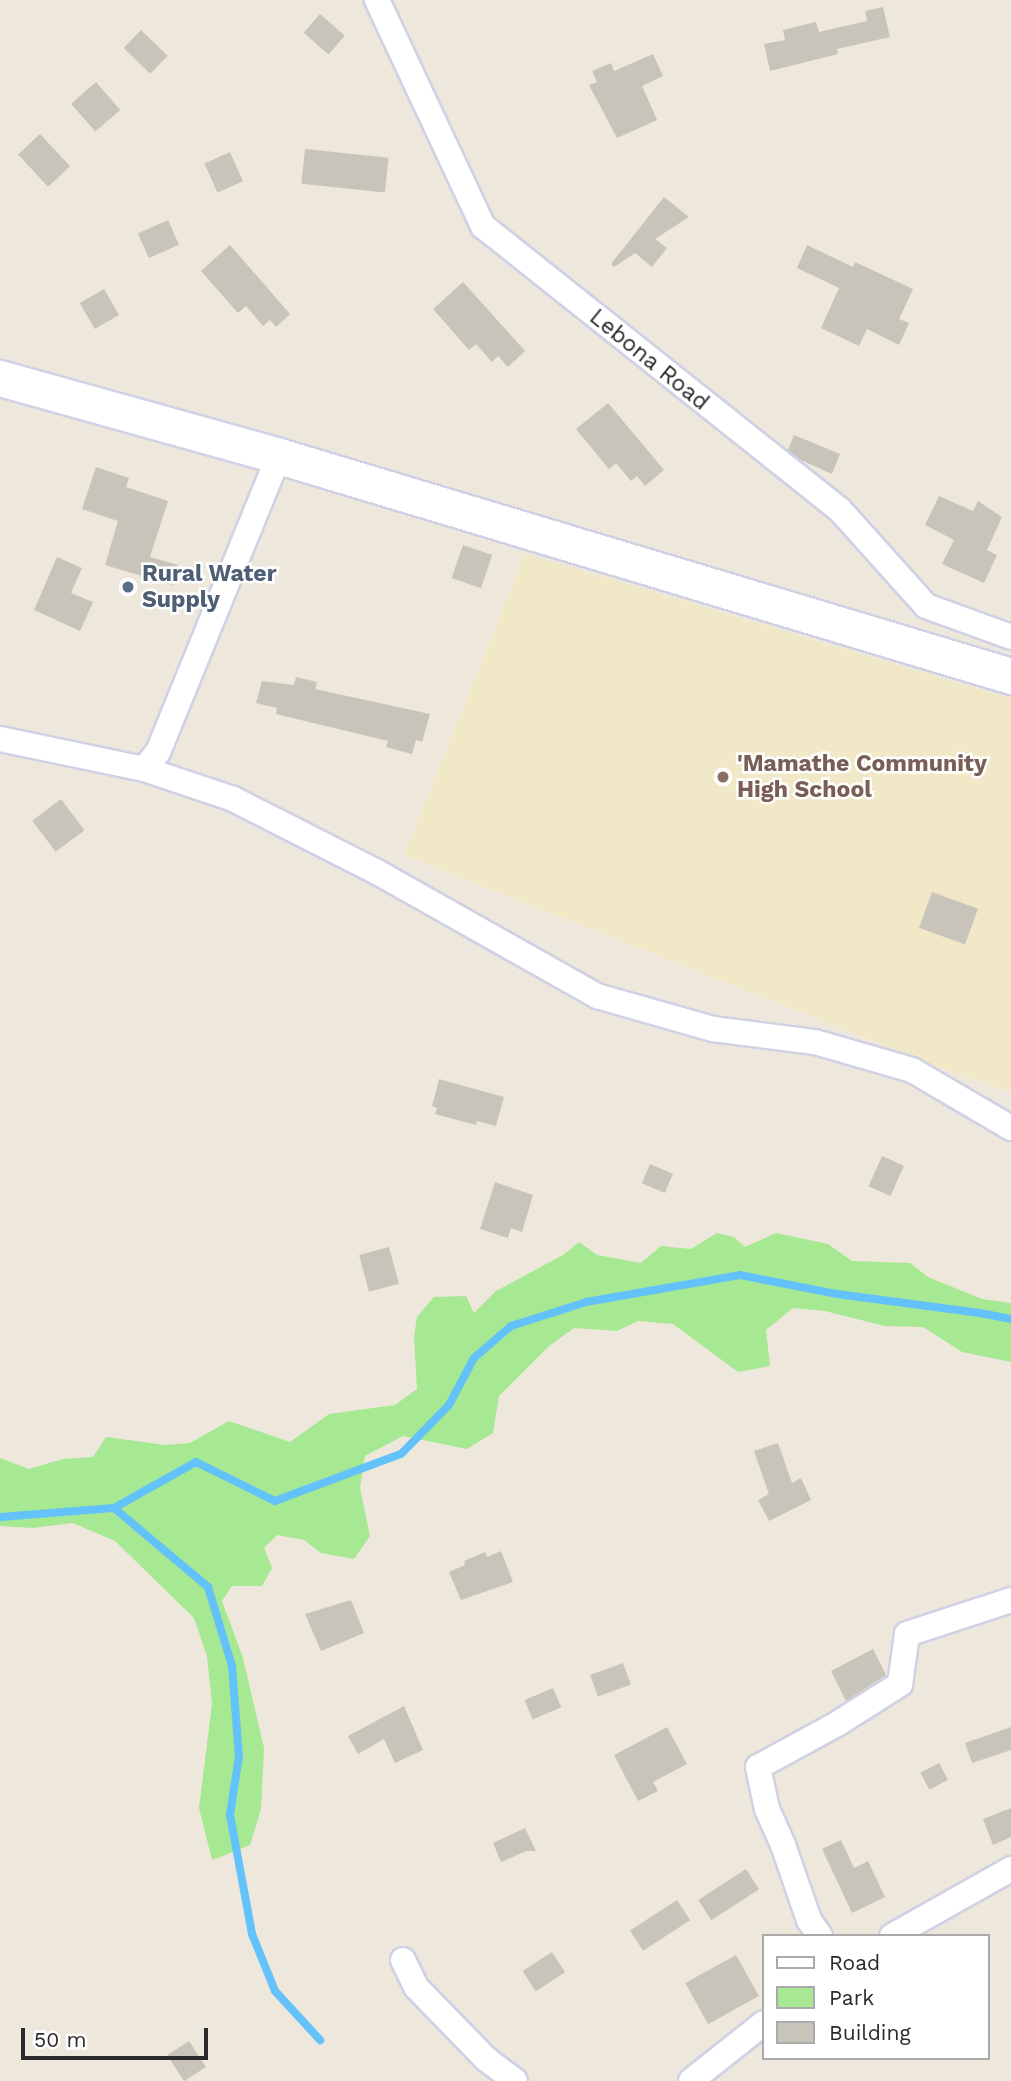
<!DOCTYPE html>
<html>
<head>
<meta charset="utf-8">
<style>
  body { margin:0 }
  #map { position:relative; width:1011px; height:2081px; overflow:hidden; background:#eee7db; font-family:"Work Sans",sans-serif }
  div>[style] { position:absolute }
  .education>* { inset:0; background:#f1e8c8 }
  .green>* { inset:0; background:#a6e992 }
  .stream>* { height:8px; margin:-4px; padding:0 4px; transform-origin:4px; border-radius:4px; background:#64c2fa }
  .building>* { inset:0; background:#c9c4ba; transform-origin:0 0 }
  .roads { filter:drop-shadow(2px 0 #d0d1e4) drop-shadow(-2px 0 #d0d1e4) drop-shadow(0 2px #d0d1e4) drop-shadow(0 -2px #d0d1e4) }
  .street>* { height:24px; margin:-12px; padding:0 12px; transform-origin:12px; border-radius:12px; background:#fff }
  .secondary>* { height:35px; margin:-17.5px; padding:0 17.5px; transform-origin:17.5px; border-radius:17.5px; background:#fff }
  .dots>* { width:19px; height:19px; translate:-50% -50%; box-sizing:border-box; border:4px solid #fff; border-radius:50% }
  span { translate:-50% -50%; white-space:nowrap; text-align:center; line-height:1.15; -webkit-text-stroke:5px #fff; paint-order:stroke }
  .street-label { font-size:23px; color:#2a2a2a }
  .service-label { font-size:23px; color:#4e5e75; font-weight:700 }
  .left { translate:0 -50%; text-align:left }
  .education-label { font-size:23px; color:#785e54; font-weight:700 }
  .legend { position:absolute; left:762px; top:1934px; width:228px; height:126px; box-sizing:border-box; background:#fff; border:2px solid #aaa; margin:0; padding:9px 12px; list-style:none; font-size:21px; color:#2a2a2a }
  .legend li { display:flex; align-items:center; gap:14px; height:35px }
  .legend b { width:35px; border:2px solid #aaa }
  .scale { position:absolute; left:21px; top:2028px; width:187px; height:32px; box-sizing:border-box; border:4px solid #2a2a2a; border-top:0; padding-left:9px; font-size:21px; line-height:24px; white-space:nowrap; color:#2a2a2a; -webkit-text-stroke:5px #fff; paint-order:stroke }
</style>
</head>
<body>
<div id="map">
  <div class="education">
    <i style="clip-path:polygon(525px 554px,1011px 699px,1011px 1092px,952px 1072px,404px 855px)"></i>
  </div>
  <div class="green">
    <i style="clip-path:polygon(717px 1233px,734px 1237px,745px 1247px,776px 1233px,828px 1244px,852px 1261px,910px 1263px,928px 1277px,982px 1299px,1011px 1303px,1011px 1362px,962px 1352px,923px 1327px,885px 1326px,825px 1311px,793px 1308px,766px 1330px,770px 1366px,738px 1372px,673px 1324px,638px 1321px,617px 1331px,574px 1328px,549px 1346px,499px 1396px,493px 1433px,467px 1449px,403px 1436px,365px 1456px,360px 1488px,370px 1536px,354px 1559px,321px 1553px,304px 1540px,277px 1535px,264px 1548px,272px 1568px,262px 1586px,232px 1586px,222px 1601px,243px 1658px,264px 1748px,261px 1809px,250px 1845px,212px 1860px,199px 1808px,212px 1704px,207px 1656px,194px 1618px,115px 1541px,73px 1523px,32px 1528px,0 1526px,0 1458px,29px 1469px,63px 1459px,93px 1457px,106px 1437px,165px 1445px,190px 1443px,229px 1421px,290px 1442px,329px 1414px,395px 1405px,417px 1389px,414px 1337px,417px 1317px,434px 1297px,466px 1296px,474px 1313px,496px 1291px,563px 1255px,579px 1242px,597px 1255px,641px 1263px,661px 1246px,691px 1249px)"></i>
  </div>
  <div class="stream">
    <i style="left:114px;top:1508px;width:123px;rotate:40deg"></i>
    <i style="left:208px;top:1587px;width:83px;rotate:73.1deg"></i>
    <i style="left:232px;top:1666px;width:90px;rotate:85.6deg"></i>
    <i style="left:239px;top:1756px;width:60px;rotate:98.7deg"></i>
    <i style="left:230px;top:1815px;width:121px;rotate:79.5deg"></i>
    <i style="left:252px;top:1934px;width:61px;rotate:68deg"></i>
    <i style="left:275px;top:1991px;width:67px;rotate:47.4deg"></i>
    <i style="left:0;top:1517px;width:114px;rotate:-4.5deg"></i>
    <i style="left:114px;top:1508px;width:94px;rotate:-29.3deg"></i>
    <i style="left:196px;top:1462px;width:88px;rotate:26.3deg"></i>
    <i style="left:275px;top:1501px;width:134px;rotate:-20.5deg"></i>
    <i style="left:401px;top:1454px;width:69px;rotate:-45.6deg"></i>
    <i style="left:449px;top:1405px;width:53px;rotate:-62deg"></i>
    <i style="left:474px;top:1358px;width:49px;rotate:-40.9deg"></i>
    <i style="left:511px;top:1326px;width:79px;rotate:-17.7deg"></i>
    <i style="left:586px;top:1302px;width:156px;rotate:-9.9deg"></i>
    <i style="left:740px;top:1275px;width:99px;rotate:11.1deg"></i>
    <i style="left:837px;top:1294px;width:144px;rotate:7.6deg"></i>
    <i style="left:980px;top:1313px;width:32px;rotate:11deg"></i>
  </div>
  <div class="building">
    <i style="clip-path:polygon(883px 7px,890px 37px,837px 49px,838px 54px,770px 71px,764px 44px,785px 40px,783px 30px,816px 22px,819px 32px,867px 21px,865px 11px)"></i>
    <i style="left:320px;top:14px;width:33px;height:25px;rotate:41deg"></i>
    <i style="left:141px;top:30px;width:37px;height:25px;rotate:44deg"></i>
    <i style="clip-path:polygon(653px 54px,663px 76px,642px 86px,657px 120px,617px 138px,589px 85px,597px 82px,592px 71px,611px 63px,614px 71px)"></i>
    <i style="left:96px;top:82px;width:37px;height:33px;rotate:49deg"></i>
    <i style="left:40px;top:134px;width:44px;height:30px;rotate:47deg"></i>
    <i style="left:305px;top:149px;width:84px;height:35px;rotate:6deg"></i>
    <i style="left:230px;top:152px;width:32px;height:28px;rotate:66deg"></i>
    <i style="clip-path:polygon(664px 197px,689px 217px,655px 239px,667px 248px,652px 267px,635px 253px,614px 267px,611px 264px)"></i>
    <i style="left:168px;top:220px;width:27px;height:33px;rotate:66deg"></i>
    <i style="clip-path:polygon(230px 245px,290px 314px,276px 327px,270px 320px,263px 326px,246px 306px,238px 313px,201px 271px)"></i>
    <i style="clip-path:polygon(807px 245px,853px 267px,855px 262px,913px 289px,899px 319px,909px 323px,899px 345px,867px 329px,859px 346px,821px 328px,839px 288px,797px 268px)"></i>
    <i style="clip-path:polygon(463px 282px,525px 351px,508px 367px,498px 356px,492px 362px,476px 344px,469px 350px,433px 309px)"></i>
    <i style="left:104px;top:289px;width:30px;height:28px;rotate:60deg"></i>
    <i style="clip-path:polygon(608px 403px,664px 470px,645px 486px,637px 476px,631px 481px,616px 463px,609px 469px,576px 429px)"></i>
    <i style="clip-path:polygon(794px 435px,840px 454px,832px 474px,801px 460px,788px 450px)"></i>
    <i style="clip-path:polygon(96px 467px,129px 478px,126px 487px,168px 501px,150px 557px,178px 565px,172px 585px,105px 565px,118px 521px,82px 509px)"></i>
    <i style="clip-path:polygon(939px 496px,973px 511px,978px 501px,1002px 517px,987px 550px,997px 555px,984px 583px,942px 564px,954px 540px,925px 525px)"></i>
    <i style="left:463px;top:545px;width:31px;height:35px;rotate:19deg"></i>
    <i style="clip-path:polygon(57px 557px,82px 568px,71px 593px,93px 602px,80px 631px,34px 610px)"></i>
    <i style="clip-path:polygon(296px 677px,317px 682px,315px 689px,430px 714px,422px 742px,416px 740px,412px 754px,386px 747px,388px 741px,276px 714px,277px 708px,256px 703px,262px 681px,294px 685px)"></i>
    <i style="left:61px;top:799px;width:39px;height:36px;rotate:53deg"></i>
    <i style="left:932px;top:892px;width:49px;height:38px;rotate:20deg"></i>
    <i style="clip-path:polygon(439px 1079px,504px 1097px,496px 1126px,477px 1121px,476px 1125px,435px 1114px,437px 1108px,432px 1106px)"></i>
    <i style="left:882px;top:1156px;width:24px;height:33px;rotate:24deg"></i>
    <i style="left:650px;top:1164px;width:25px;height:21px;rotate:23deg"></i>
    <i style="clip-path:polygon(495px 1182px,533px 1195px,522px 1232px,511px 1228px,508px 1238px,480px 1229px)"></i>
    <i style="left:389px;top:1247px;width:38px;height:31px;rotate:75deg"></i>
    <i style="clip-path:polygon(778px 1443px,792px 1483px,801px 1478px,811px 1500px,769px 1521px,758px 1500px,769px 1494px,754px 1451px)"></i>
    <i style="clip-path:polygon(501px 1551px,513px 1582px,461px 1600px,449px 1572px,465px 1565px,464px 1561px,485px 1552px,487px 1557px)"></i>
    <i style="clip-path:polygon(351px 1600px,364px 1633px,321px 1651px,305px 1614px)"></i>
    <i style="clip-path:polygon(873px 1649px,886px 1675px,846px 1701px,831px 1671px)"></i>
    <i style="left:623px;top:1663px;width:23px;height:35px;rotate:70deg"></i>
    <i style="left:553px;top:1688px;width:21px;height:31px;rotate:67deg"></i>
    <i style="clip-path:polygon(404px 1706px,423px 1750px,395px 1763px,384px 1739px,358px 1754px,348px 1736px)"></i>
    <i style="clip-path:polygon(667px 1727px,687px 1764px,653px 1782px,658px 1791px,638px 1801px,614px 1755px)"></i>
    <i style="clip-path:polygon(1011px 1727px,1011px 1750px,972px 1763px,965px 1743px)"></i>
    <i style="left:939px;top:1763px;width:19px;height:21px;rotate:62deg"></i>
    <i style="clip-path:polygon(1011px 1808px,1011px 1837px,993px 1845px,983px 1819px)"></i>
    <i style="clip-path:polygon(525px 1828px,536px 1851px,526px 1851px,501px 1862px,493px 1843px)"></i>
    <i style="clip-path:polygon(841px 1840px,854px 1868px,868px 1861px,885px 1897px,852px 1913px,822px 1849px)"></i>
    <i style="left:746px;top:1869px;width:24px;height:57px;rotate:57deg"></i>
    <i style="left:677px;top:1900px;width:24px;height:56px;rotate:57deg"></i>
    <i style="left:552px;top:1952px;width:24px;height:35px;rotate:57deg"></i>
    <i style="left:736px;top:1955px;width:47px;height:58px;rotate:61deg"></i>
    <i style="left:189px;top:2041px;width:31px;height:26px;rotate:57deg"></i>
  </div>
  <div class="roads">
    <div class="street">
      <i style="left:377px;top:0;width:250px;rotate:64.9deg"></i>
      <i style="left:483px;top:226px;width:456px;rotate:38.5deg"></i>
      <i style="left:840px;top:510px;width:129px;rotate:48.1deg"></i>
      <i style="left:926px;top:606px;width:90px;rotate:20deg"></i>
      <i style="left:0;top:739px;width:147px;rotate:11.8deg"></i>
      <i style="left:144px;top:769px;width:94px;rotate:18.6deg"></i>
      <i style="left:233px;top:799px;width:161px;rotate:26.9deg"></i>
      <i style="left:377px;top:872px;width:253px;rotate:29.4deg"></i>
      <i style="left:597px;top:996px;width:121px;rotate:15.9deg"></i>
      <i style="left:713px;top:1029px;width:103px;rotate:7.3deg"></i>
      <i style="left:815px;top:1042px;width:101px;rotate:16.1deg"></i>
      <i style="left:912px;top:1070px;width:115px;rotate:30.4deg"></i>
      <i style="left:144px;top:769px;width:22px;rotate:-51deg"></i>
      <i style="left:158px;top:752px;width:320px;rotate:-67.8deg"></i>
      <i style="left:820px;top:1936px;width:19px;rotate:-125deg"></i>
      <i style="left:809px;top:1920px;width:79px;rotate:-109.1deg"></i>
      <i style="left:783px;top:1845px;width:39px;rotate:-114deg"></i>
      <i style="left:767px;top:1809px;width:43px;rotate:-102.1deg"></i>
      <i style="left:758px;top:1767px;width:90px;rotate:-28.6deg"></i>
      <i style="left:837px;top:1724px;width:75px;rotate:-32.4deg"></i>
      <i style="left:900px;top:1684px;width:50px;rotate:-82deg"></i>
      <i style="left:907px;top:1634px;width:109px;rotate:-18.1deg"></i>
      <i style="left:892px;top:1936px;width:137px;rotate:-29.4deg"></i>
      <i style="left:403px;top:1960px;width:30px;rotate:64deg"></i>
      <i style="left:416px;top:1987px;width:100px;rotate:45.8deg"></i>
      <i style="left:486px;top:2059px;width:36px;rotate:37deg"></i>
      <i style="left:691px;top:2081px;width:93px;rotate:-38.5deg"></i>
    </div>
    <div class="secondary">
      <i style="left:0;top:378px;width:290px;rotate:15.6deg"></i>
      <i style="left:279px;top:456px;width:764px;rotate:16.73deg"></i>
    </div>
  </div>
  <div class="dots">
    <i style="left:128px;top:587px;background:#5c6f8a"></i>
    <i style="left:723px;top:777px;background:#8d6e63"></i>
  </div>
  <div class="street-label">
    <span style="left:649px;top:360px;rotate:39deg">Lebona Road</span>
  </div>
  <div class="service-label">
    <span class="left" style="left:142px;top:587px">Rural Water<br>Supply</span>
  </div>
  <div class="education-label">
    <span class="left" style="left:737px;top:777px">'Mamathe Community<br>High School</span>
  </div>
  <ul class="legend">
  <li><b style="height:9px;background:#fff"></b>Road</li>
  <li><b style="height:19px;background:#a6e992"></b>Park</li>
  <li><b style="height:19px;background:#c9c4ba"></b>Building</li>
  </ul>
  <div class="scale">50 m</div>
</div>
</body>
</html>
